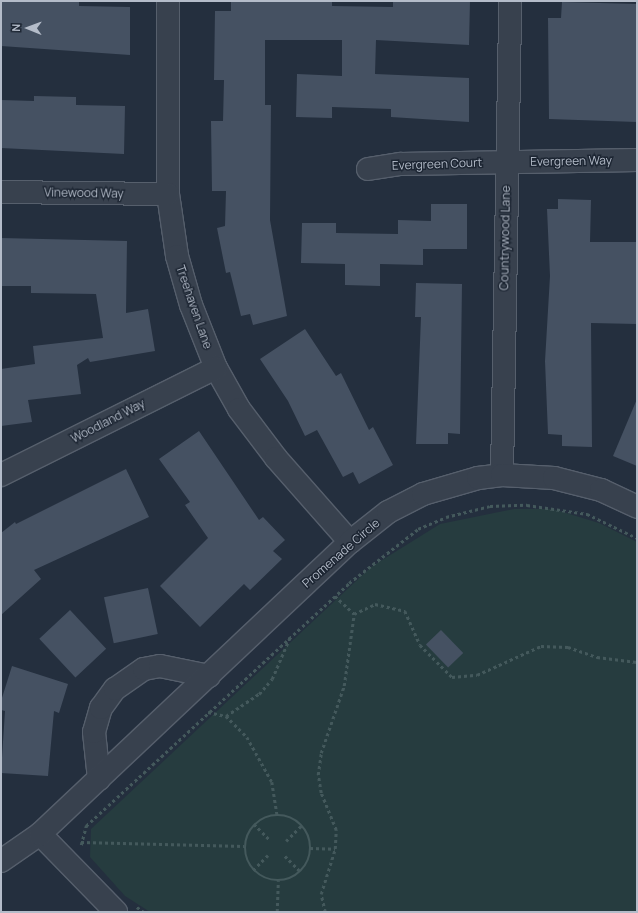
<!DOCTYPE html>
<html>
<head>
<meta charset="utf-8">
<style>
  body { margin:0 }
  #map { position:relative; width:638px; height:913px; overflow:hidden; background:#242f3e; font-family:Manrope,sans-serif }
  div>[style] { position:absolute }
  .green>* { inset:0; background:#263c3f }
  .building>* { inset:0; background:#455162; transform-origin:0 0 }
  .path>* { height:2.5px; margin-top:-1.25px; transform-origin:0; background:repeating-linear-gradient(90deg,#44595c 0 3px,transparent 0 6px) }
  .path>.ring { margin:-1.25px; padding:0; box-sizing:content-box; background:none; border:2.5px solid #44595c; border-radius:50% }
  .roads { filter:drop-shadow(1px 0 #565f6c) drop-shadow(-1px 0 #565f6c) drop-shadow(0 1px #565f6c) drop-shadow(0 -1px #565f6c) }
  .minor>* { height:22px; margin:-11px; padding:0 11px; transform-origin:11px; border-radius:11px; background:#38414e }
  span { translate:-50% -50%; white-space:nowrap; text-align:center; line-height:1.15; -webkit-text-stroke:3px #1d2633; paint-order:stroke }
  .street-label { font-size:12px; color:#b4bcc9 }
  .frame { position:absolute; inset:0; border:2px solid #b4bcc9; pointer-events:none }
  .north { position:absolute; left:8px; top:8px; width:40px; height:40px; -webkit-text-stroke:3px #1d2633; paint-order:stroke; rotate:271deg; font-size:11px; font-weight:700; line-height:16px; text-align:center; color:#b4bcc9 }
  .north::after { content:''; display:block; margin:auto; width:14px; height:18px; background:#b4bcc9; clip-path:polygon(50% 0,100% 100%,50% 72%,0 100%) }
</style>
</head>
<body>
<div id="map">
  <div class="green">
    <i style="clip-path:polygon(514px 509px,553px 509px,599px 523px,637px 542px,637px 912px,150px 912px,125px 896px,90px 857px,91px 829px,371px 567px,440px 524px)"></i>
  </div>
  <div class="building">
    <i style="clip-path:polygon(1px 1px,79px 1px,79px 6px,130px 7px,130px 55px,1px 46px)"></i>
    <i style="clip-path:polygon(231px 1px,332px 1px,332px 6px,393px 7px,393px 1px,470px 1px,469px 45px,376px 40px,375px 74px,469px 78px,469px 122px,391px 117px,391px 109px,332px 107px,332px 118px,296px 117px,297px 74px,342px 76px,342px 40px,265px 40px,265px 105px,271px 105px,270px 220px,287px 316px,253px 325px,250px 314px,241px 316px,230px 272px,226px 273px,217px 228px,225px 226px,226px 191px,212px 191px,211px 121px,223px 121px,224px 80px,214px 80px,215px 11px,231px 11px)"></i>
    <i style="clip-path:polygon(562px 2px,637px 4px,637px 122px,549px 119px,548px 18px,561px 18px)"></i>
    <i style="clip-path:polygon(34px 96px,76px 97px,76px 105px,125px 106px,124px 154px,1px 148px,1px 100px,34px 101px)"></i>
    <i style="clip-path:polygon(558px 199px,591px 200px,590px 242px,637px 242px,637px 324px,591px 323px,592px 447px,562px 446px,562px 435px,548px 434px,545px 361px,550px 276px,547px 209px,558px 209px)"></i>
    <i style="clip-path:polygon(431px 204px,467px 204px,467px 249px,423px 249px,423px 265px,380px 264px,380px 286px,345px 285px,345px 264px,301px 263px,302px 223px,336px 223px,336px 233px,398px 234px,398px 220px,431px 221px)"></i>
    <i style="clip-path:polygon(1px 238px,127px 241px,126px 313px,148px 309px,155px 351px,90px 362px,88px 358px,77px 365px,81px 394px,28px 400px,32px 422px,1px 426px,1px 369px,35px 364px,33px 346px,103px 338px,96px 294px,31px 293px,31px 286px,1px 286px)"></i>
    <i style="clip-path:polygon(416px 283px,462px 284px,460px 434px,448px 433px,448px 444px,416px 444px,421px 317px,415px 317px)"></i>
    <i style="clip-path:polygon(305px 329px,336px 376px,341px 373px,369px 430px,373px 427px,393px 465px,359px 484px,353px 472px,343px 477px,317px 430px,305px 436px,288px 401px,260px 359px)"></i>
    <i style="clip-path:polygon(637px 399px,637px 466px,613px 456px)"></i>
    <i style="clip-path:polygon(199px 431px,259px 520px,263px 517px,285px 540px,273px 551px,282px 559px,250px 590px,244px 584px,200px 627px,160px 586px,208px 538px,185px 505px,190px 502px,159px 459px)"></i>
    <i style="clip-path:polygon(126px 469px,149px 517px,34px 570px,41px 579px,1px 615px,1px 533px,15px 522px,16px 524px)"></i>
    <i style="left:148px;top:588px;width:47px;height:45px;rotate:78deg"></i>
    <i style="left:70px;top:610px;width:53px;height:42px;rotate:47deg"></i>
    <i style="left:441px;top:630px;width:32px;height:21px;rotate:46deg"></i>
    <i style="clip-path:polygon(12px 666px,68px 684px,59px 713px,54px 711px,48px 776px,1px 773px,5px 711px,1px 710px,1px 701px)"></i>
  </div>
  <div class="path">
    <i style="left:335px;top:596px;width:26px;rotate:43deg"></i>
    <i style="left:208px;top:712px;width:18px;rotate:13deg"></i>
    <i style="left:226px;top:716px;width:30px;rotate:45deg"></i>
    <i style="left:247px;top:737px;width:51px;rotate:60.9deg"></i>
    <i style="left:272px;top:782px;width:33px;rotate:81deg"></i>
    <i style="left:226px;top:716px;width:40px;rotate:-34deg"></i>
    <i style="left:259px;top:694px;width:20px;rotate:-49deg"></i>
    <i style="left:272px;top:679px;width:46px;rotate:-66.8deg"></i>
    <i class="ring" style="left:245px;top:815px;width:63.5px;height:63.5px"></i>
    <i style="left:254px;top:824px;width:23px;rotate:45deg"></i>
    <i style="left:286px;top:841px;width:23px;rotate:-45deg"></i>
    <i style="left:81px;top:842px;width:163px;rotate:1.4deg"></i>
    <i style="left:81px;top:845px;width:20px;rotate:-75deg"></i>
    <i style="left:86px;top:826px;width:358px;rotate:-42.7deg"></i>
    <i style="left:349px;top:583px;width:88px;rotate:-38deg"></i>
    <i style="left:418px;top:529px;width:30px;rotate:-23deg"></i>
    <i style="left:446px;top:517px;width:45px;rotate:-14deg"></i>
    <i style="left:490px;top:506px;width:37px;rotate:-2deg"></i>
    <i style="left:527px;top:505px;width:61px;rotate:8.5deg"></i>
    <i style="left:587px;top:514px;width:55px;rotate:25.6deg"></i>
    <i style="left:310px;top:848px;width:25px;rotate:2deg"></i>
    <i style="left:285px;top:856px;width:23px;rotate:45deg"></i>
    <i style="left:253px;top:870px;width:21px;rotate:-45deg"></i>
    <i style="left:137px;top:907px;width:9px;rotate:36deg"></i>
    <i style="left:277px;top:912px;width:31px;rotate:-88deg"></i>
    <i style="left:325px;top:912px;width:18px;rotate:-103deg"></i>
    <i style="left:321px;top:894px;width:47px;rotate:-72.7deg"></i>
    <i style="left:335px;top:849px;width:19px;rotate:-87deg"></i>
    <i style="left:336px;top:830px;width:40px;rotate:-112deg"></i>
    <i style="left:321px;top:793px;width:18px;rotate:-99deg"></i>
    <i style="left:318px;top:775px;width:22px;rotate:-82deg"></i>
    <i style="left:321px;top:753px;width:71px;rotate:-71.1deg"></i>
    <i style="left:344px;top:686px;width:73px;rotate:-82.1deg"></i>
    <i style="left:354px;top:614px;width:23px;rotate:-25deg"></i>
    <i style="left:375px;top:604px;width:31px;rotate:13deg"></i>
    <i style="left:405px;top:611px;width:37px;rotate:66deg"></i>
    <i style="left:420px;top:645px;width:45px;rotate:45deg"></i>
    <i style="left:452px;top:677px;width:25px;rotate:-5deg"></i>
    <i style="left:477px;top:675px;width:70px;rotate:-24.4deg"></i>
    <i style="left:541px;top:646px;width:27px;rotate:2deg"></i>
    <i style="left:568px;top:647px;width:31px;rotate:19deg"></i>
    <i style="left:597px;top:657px;width:40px;rotate:7.1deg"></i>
  </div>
  <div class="roads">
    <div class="minor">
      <i style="left:168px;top:1px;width:193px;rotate:90deg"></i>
      <i style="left:168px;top:194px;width:63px;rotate:81.7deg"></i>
      <i style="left:177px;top:256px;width:51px;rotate:74.1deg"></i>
      <i style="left:191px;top:305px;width:68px;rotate:68.4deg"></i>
      <i style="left:216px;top:368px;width:47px;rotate:60.7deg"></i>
      <i style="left:239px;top:409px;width:61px;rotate:52.9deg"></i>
      <i style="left:276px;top:458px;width:112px;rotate:48.6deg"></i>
      <i style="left:368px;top:169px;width:33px;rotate:-9deg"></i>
      <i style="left:401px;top:164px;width:236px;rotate:-1deg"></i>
      <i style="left:1px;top:192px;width:167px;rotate:0.7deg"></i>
      <i style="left:1px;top:475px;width:240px;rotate:-26.5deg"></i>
      <i style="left:502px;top:475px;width:474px;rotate:-89deg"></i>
      <i style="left:99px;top:779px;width:47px;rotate:-96.1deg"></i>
      <i style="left:94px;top:732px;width:25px;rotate:-74deg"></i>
      <i style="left:101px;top:708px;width:24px;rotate:-54deg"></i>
      <i style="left:115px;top:689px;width:35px;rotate:-35deg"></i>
      <i style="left:144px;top:669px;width:16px;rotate:-11deg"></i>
      <i style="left:160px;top:666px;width:50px;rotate:11.5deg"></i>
      <i style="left:40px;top:834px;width:109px;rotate:45.7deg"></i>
      <i style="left:1px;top:861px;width:47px;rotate:-34.7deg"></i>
      <i style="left:40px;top:834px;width:426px;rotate:-43.3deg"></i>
      <i style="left:350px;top:542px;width:48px;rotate:-38.3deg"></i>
      <i style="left:388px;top:512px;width:39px;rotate:-27deg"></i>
      <i style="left:423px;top:494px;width:57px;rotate:-16.2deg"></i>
      <i style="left:478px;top:478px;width:24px;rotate:-7deg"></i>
      <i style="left:502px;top:475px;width:52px;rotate:3.3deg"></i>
      <i style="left:554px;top:478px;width:49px;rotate:14.3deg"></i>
      <i style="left:601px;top:490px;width:40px;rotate:25deg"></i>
    </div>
  </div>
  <div class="street-label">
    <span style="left:571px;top:161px;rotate:-1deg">Evergreen Way</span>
    <span style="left:437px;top:164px;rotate:-2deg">Evergreen Court</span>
    <span style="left:84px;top:193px;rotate:1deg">Vinewood Way</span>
    <span style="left:505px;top:238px;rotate:-89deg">Countrywood Lane</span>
    <span style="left:194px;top:307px;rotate:71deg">Treehaven Lane</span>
    <span style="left:108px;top:421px;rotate:-27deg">Woodland Way</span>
    <span style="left:341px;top:553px;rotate:-41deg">Promenade Circle</span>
  </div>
  <div class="frame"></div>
  <div class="north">N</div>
</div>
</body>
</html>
